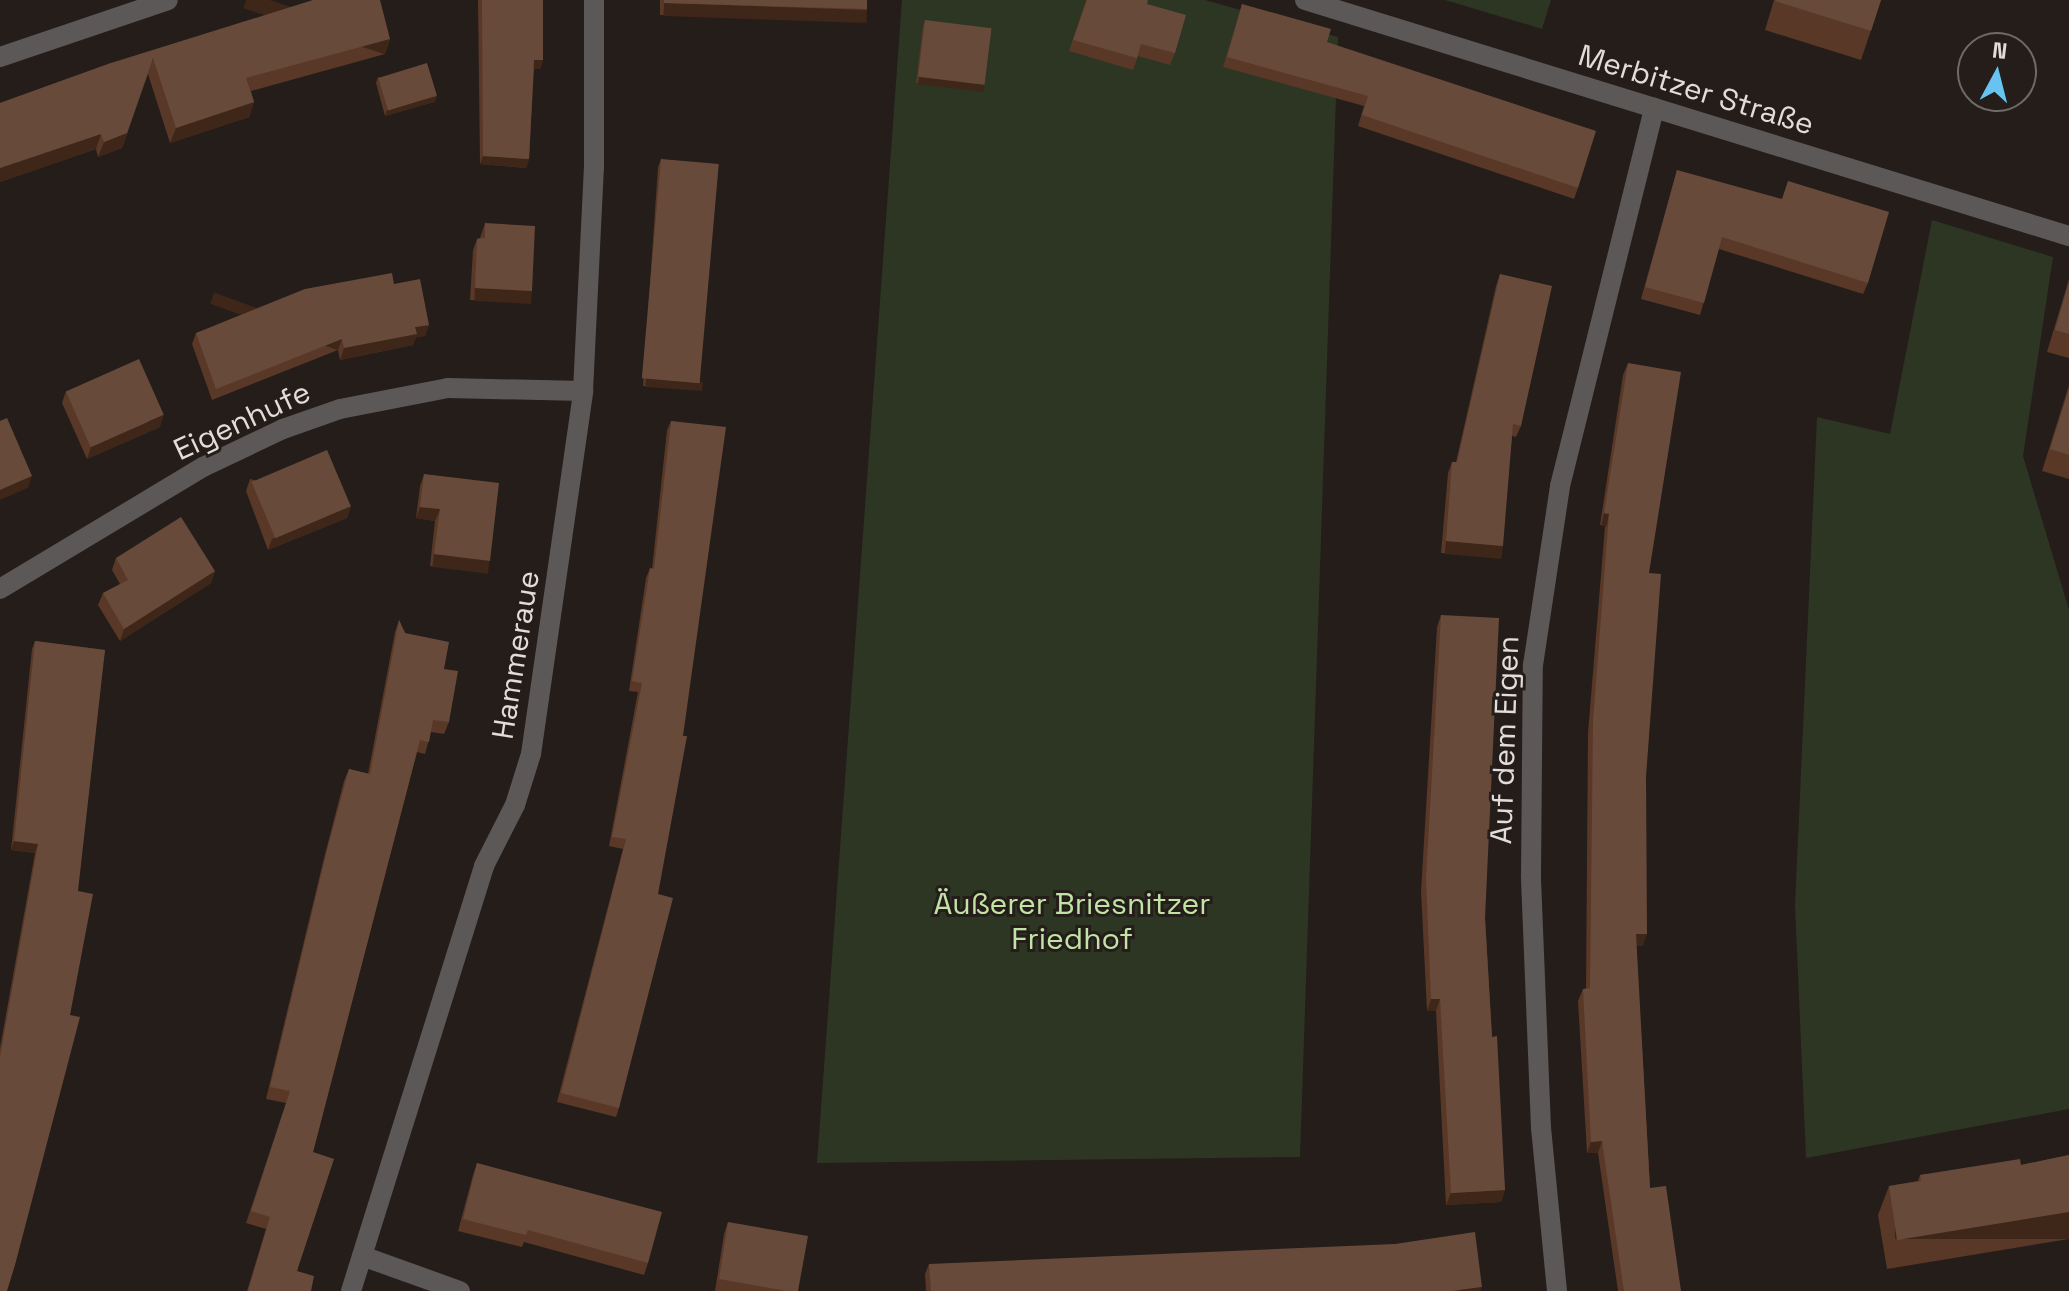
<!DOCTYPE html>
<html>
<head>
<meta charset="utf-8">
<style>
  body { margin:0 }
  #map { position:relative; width:2069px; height:1291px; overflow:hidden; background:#241d1a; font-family:"Space Grotesk",sans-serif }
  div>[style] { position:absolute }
  .green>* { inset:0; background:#2c3623 }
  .minor>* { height:20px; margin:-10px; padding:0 10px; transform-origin:10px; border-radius:10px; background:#5c5857 }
  .wall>* { inset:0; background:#593827 }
  .shaded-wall>* { inset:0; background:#3e2619; transform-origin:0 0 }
  .building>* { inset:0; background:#684a3a; transform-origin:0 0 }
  span { translate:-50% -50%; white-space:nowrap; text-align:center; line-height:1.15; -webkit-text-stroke:6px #241d1a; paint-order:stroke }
  .street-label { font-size:30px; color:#e1ddda }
  .park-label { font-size:30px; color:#c1e3a5 }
  .north { position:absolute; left:1957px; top:32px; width:80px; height:80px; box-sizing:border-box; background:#241d1a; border:2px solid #706a67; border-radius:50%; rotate:7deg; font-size:22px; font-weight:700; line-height:32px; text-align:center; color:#e1ddda }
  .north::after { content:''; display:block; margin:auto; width:28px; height:36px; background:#67c4f0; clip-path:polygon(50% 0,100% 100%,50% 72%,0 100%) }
</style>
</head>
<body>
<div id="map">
  <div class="green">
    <i style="clip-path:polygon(902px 0,1205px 0,1338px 37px,1300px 1157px,817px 1163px)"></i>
    <i style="clip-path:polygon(1445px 0,1551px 0,1542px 29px)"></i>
    <i style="clip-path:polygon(1932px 220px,2053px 257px,2023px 456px,2069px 610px,2069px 1109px,1806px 1158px,1795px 905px,1817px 417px,1890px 434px)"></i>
  </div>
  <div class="minor">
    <i style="left:1305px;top:0;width:800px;rotate:17.17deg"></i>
    <i style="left:0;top:57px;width:177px;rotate:-18.7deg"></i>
    <i style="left:0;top:589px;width:237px;rotate:-31deg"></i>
    <i style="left:203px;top:467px;width:89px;rotate:-25.4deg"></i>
    <i style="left:283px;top:429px;width:60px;rotate:-19.3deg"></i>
    <i style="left:340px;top:409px;width:110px;rotate:-11deg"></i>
    <i style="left:448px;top:388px;width:135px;rotate:1.3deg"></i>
    <i style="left:362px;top:1256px;width:104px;rotate:19.7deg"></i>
    <i style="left:351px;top:1291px;width:445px;rotate:-72.6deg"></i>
    <i style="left:484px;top:866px;width:68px;rotate:-63.1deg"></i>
    <i style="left:515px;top:805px;width:53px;rotate:-72.6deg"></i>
    <i style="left:531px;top:754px;width:367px;rotate:-81.8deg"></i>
    <i style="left:583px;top:391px;width:224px;rotate:-87.2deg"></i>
    <i style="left:594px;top:167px;width:167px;rotate:-90deg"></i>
    <i style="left:1557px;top:1291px;width:164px;rotate:-95.6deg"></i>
    <i style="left:1541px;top:1128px;width:253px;rotate:-92.3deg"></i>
    <i style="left:1531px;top:875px;width:210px;rotate:-89.5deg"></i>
    <i style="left:1533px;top:665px;width:181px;rotate:-81.4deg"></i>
    <i style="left:1560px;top:486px;width:390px;rotate:-76deg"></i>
  </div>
  <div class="wall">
    <i style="clip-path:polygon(478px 0,543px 0,543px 60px,540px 69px,534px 69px,529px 159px,526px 168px,480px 164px)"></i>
    <i style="clip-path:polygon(660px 0,867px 0,867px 9px,863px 21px,660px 15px)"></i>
    <i style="clip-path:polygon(1086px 0,1147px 4px,1175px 53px,1170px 65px,1138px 56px,1133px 70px,1069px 51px)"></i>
    <i style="clip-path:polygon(1774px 0,1881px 0,1861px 60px,1765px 30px)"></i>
    <i style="clip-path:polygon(1242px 4px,1327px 42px,1578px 188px,1574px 199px,1358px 126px,1364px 106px,1223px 67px)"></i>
    <i style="clip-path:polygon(925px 20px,983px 91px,916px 83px,923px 26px)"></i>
    <i style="clip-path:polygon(390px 39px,385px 54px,251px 91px,254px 102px,249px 117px,170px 143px,148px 74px,122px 148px,98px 157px,96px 149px,0 182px,0 103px,111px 63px)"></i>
    <i style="clip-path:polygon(378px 77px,437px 96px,434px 102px,385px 116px,376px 83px)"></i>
    <i style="clip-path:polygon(661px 159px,701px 390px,643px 386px,658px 167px)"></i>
    <i style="clip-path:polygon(1677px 170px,1868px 283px,1863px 294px,1719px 249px,1700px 315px,1641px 299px)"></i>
    <i style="clip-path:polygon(485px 223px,532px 291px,528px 303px,470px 300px,473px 250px,477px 239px,480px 238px)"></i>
    <i style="clip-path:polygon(1500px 274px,1521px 426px,1516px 437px,1512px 436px,1499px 558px,1441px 553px,1448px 473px,1452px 462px,1456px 462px,1496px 286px)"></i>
    <i style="clip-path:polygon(2069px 279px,2069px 358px,2047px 352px)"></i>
    <i style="clip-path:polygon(394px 284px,429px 325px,425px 336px,416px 337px,413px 345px,340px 360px,338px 350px,212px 400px,192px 344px,196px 333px)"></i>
    <i style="clip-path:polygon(1628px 363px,1649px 573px,1643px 946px,1636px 946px,1650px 1188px,1681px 1291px,1618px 1291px,1598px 1153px,1587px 1153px,1578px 1001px,1583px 989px,1586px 989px,1588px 733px,1605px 526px,1600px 525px,1623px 375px)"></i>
    <i style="clip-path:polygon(2069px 385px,2069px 479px,2042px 471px)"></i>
    <i style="clip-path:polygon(66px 391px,160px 427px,87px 459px,62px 403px)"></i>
    <i style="clip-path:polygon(671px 421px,619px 1108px,616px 1117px,557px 1102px,623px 849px,609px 846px,638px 692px,629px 691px,646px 578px,650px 568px,652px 569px,667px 430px)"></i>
    <i style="clip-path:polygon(424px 474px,485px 573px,430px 566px,435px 521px,416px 518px,420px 486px)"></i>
    <i style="clip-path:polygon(250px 479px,351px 506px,347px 518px,268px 550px,246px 491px)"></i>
    <i style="clip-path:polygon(116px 558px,215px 571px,211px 583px,120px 641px,98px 605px,103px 593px,120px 584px,112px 570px)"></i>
    <i style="clip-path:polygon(1441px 615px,1485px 918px,1492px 1037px,1505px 1190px,1501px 1202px,1446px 1205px,1436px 1011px,1427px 1011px,1421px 891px,1437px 627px)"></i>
    <i style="clip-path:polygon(399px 620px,405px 633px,444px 669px,449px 722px,444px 734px,431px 732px,425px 754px,417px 752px,313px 1152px,297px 1271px,311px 1291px,247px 1291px,266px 1229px,246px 1223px,286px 1103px,266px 1099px,324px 858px,344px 781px,349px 769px,368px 774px,395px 632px)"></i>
    <i style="clip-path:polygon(35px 641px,105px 650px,0 1291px,0 1048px,35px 853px,11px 850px,32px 649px)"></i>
    <i style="clip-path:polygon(2069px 1155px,2069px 1239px,1887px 1269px,1878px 1215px,1889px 1186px,1918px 1181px,1920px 1175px,2021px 1165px)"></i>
    <i style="clip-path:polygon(477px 1163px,648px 1263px,644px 1275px,524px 1242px,522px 1247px,458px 1231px,473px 1175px)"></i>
    <i style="clip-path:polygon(728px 1222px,798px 1291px,715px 1291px,724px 1234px)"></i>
    <i style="clip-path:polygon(929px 1264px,1480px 1291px,926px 1291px,925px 1274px)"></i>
  </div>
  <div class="shaded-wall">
    <i style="left:664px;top:3px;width:203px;height:13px;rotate:2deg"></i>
    <i style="left:390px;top:39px;width:16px;height:149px;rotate:108deg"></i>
    <i style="clip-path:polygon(534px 60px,543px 60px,540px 69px,531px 69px)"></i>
    <i style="left:919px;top:77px;width:66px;height:7px;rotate:7deg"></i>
    <i style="clip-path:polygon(437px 96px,434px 102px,385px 116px,387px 110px)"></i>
    <i style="clip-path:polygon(254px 102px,249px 117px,170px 143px,176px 128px)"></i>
    <i style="clip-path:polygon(127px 133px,122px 148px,98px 157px,104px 142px)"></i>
    <i style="clip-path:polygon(101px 134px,96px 149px,0 182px,0 168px)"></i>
    <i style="clip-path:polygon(483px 156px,529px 159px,526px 168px,480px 164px)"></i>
    <i style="left:475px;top:288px;width:57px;height:13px;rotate:3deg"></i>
    <i style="clip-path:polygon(429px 325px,425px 336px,416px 337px,413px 345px,340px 360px,344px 348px,415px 327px)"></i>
    <i style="left:342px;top:339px;width:12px;height:136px;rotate:110deg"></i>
    <i style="left:646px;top:378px;width:57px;height:9px;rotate:4deg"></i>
    <i style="clip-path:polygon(164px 415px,160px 427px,87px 459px,91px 447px)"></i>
    <i style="clip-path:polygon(32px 476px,28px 488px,0 500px,0 490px)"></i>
    <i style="clip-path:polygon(351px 506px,347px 518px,268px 550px,272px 539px)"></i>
    <i style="clip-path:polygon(420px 507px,440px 509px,435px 521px,416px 518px)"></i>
    <i style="left:1604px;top:513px;width:5px;height:13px;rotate:11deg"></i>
    <i style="left:1446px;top:541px;width:57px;height:13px;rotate:5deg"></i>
    <i style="left:434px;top:554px;width:56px;height:13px;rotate:7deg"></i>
    <i style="clip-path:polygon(215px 571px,211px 583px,120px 641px,124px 629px)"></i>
    <i style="clip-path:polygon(14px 841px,38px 844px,35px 853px,11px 850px)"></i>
    <i style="clip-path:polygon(1636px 934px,1647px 934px,1643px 946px,1631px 946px)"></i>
    <i style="clip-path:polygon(1431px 999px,1440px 999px,1436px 1011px,1427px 1011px)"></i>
    <i style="clip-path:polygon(1602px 1141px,1598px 1153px,1587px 1153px,1591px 1142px)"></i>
    <i style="clip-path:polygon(1505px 1190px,1501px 1202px,1446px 1205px,1451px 1193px)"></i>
    <i style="left:2069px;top:1212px;width:27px;height:174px;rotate:90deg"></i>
    <i style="clip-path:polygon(1482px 1287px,1480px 1291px,1452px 1291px)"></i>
  </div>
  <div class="building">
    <i style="clip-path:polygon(313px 0,380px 0,390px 39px,246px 78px,254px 102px,176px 128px,153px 58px,127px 133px,104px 142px,101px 134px,0 168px,0 103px,111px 63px)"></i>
    <i style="clip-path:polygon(482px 0,543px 0,543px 60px,534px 60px,529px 159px,483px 156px)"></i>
    <i style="clip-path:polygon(664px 0,867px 0,867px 9px,664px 3px)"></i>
    <i style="clip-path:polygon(1087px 0,1148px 0,1147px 4px,1186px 15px,1175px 53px,1141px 44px,1137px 58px,1073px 40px)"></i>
    <i style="clip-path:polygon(1776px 0,1881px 0,1871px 31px,1775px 1px)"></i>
    <i style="clip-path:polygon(1242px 4px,1331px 29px,1327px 42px,1596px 131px,1578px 188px,1362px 115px,1368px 96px,1227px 57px)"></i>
    <i style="left:925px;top:20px;width:67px;height:57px;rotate:7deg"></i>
    <i style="left:427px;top:63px;width:34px;height:51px;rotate:73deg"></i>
    <i style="left:661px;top:159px;width:58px;height:220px;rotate:5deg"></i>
    <i style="clip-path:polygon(1677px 170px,1782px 199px,1788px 181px,1889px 212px,1868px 283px,1722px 237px,1704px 303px,1645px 287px)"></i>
    <i style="clip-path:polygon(485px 223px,535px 226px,532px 291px,475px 288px,477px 239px,485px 238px)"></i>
    <i style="clip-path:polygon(392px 273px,394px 284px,420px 279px,429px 325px,415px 327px,417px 334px,344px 348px,342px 339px,216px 389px,196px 333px,305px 289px)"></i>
    <i style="clip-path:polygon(1500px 274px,1552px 286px,1521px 426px,1513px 424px,1503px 546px,1446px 541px,1452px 462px,1457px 462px)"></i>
    <i style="clip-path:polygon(2069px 282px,2069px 334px,2055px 330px)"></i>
    <i style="left:139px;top:359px;width:61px;height:80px;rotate:66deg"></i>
    <i style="clip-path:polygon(1628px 363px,1681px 372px,1649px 573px,1661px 574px,1646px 777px,1647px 934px,1636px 934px,1650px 1188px,1666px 1186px,1681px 1291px,1624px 1291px,1602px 1141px,1591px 1142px,1583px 989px,1590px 988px,1593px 721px,1609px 514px,1604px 513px)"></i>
    <i style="clip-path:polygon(2069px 389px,2069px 455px,2050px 449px)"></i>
    <i style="clip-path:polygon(7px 418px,32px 476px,0 490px,0 421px)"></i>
    <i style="clip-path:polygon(671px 421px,726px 427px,683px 736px,687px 736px,658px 894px,673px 898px,619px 1108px,561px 1093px,626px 839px,612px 837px,642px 683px,632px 681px,650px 568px,654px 569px)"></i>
    <i style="left:327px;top:450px;width:61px;height:82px;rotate:67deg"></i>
    <i style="clip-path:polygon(424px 474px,499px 483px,490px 561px,434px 554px,440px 509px,420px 507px)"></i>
    <i style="clip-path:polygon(181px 517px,215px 571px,124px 629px,103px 593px,128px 580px,116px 558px)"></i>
    <i style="clip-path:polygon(1441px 615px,1499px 618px,1485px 918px,1492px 1037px,1497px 1036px,1505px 1190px,1451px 1193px,1440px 999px,1431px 999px,1426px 879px)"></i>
    <i style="clip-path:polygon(399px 620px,405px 633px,449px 642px,444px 669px,458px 671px,449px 722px,433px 720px,429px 742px,420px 740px,313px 1152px,334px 1159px,297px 1271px,314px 1276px,311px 1291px,248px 1291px,270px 1217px,251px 1211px,290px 1091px,270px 1087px,328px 846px,349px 769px,370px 774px)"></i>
    <i style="clip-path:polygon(35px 641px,105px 650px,78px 891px,93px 894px,70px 1015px,80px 1017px,15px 1265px,7px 1291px,0 1291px,0 1057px,38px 844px,14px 841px)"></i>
    <i style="clip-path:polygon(2069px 1155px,2069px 1212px,1897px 1240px,1889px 1186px,1921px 1181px,1920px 1175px,2020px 1159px,2021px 1165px)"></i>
    <i style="clip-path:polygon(477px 1163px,662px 1212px,648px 1263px,528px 1230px,526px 1235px,463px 1219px)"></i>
    <i style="clip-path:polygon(728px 1222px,808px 1236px,798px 1291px,787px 1291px,719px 1279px)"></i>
    <i style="clip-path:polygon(1475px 1232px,1482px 1287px,1452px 1291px,931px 1291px,929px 1264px,1395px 1244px)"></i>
  </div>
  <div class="street-label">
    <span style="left:1696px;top:90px;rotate:17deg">Merbitzer Straße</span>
    <span style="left:242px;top:421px;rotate:-25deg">Eigenhufe</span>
    <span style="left:516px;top:655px;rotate:-81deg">Hammeraue</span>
    <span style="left:1505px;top:740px;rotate:-88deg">Auf dem Eigen</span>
  </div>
  <div class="park-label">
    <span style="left:1072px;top:921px">Äußerer Briesnitzer<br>Friedhof</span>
  </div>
  <div class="north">N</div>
</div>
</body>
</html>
